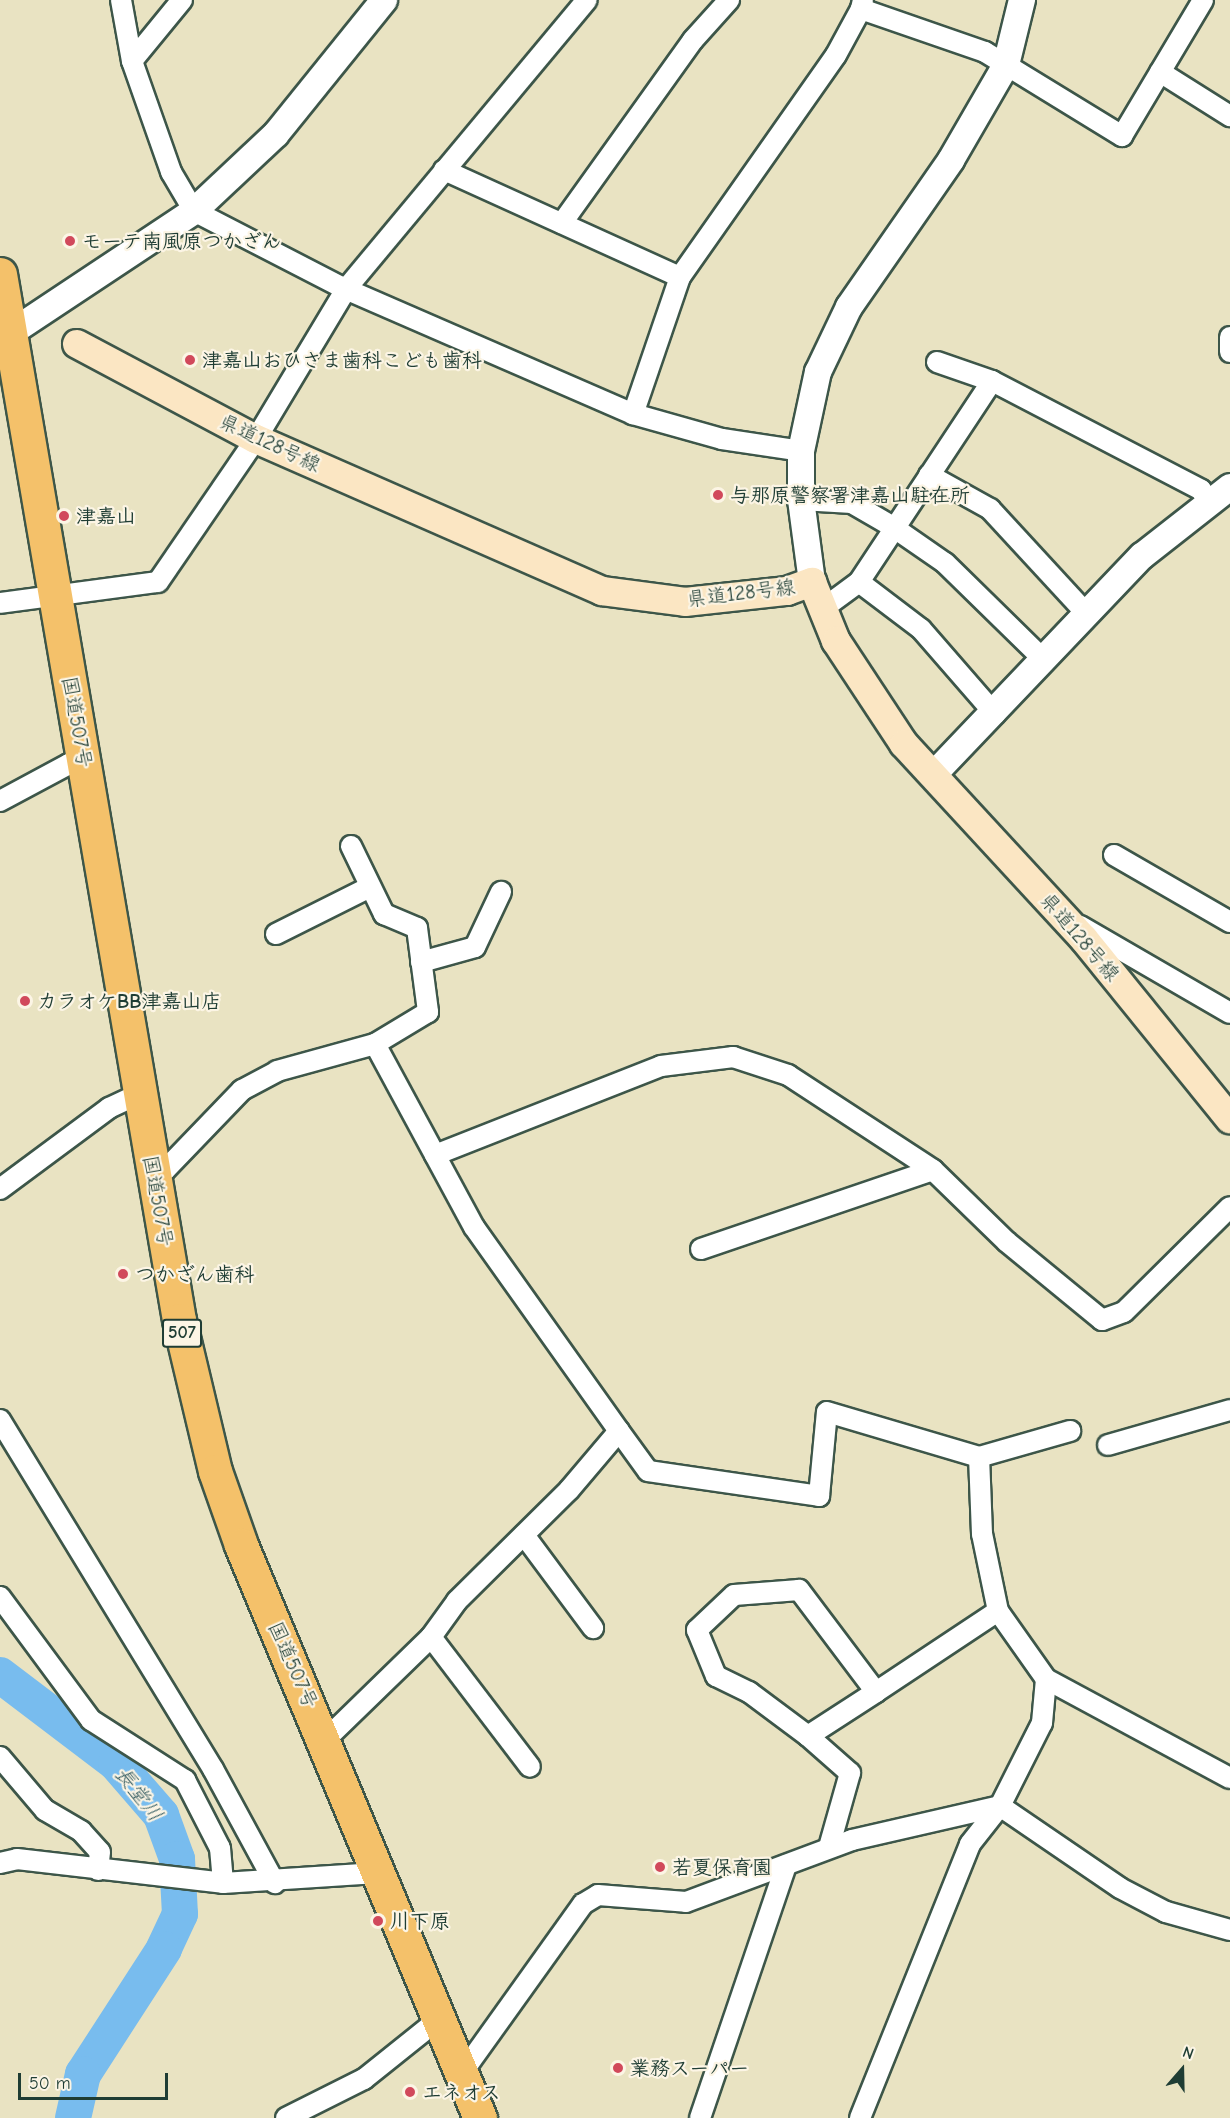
<!DOCTYPE html>
<html>
<head>
<meta charset="utf-8">
<style>
  body { margin:0 }
  #map { position:relative; width:1230px; height:2118px; overflow:hidden; background:#e9e3c2; font-family:"Comic Neue","Klee One",sans-serif }
  div>[style] { position:absolute }
  .river>* { height:36px; margin:-18px; padding:0 18px; transform-origin:18px; border-radius:18px; background:#78bcee }
  .roads { filter:drop-shadow(2px 0 #3d5649) drop-shadow(-2px 0 #3d5649) drop-shadow(0 2px #3d5649) drop-shadow(0 -2px #3d5649) }
  .minor>* { height:20px; margin:-10px; padding:0 10px; transform-origin:10px; border-radius:10px; background:#fff }
  .tertiary>* { height:26px; margin:-13px; padding:0 13px; transform-origin:13px; border-radius:13px; background:#fff }
  .secondary>* { height:28px; margin:-14px; padding:0 14px; transform-origin:14px; border-radius:14px; background:#fbe6c3 }
  .trunk>* { height:33px; margin:-16.5px; padding:0 16.5px; transform-origin:16.5px; border-radius:16.5px; background:#f4c16a }
  .dots>* { width:16px; height:16px; translate:-50% -50%; box-sizing:border-box; border:3px solid #fcf5e5; border-radius:50% }
  span { translate:-50% -50%; white-space:nowrap; text-align:center; line-height:1.15; -webkit-text-stroke:4.5px #fcf5e5; paint-order:stroke }
  .shield-label span { padding:2px 4px; background:#fcf5e5; border:2px solid; border-radius:4px; -webkit-text-stroke-width:0 }
  .shield-label { font-size:18px; color:#1f3d34; font-weight:700 }
  .poi-label { font-size:20px; color:#1f3d34; font-weight:700 }
  .left { translate:0 -50%; text-align:left }
  .street-label { font-size:20px; color:#1f3d34 }
  .water-label { font-size:21px; color:#355d62; font-style:italic }
  .north { position:absolute; left:1152px; top:2040px; width:60px; height:60px; -webkit-text-stroke:4px #fcf5e5; paint-order:stroke; rotate:20deg; font-size:16px; font-weight:700; line-height:24px; text-align:center; color:#1f3d34 }
  .north::after { content:''; display:block; margin:auto; width:21px; height:27px; background:#1f3d34; clip-path:polygon(50% 0,100% 100%,50% 72%,0 100%) }
  .scale { position:absolute; left:18px; top:2073px; width:150px; height:27px; box-sizing:border-box; border:3px solid #1f3d34; border-top:0; padding-left:8px; font-size:18px; line-height:21px; white-space:nowrap; color:#1f3d34; -webkit-text-stroke:4px #fcf5e5; paint-order:stroke }
</style>
</head>
<body>
<div id="map">
  <div class="river">
    <i style="left:0;top:1675px;width:146px;rotate:37.2deg"></i>
    <i style="left:116px;top:1763px;width:69px;rotate:49.1deg"></i>
    <i style="left:161px;top:1815px;width:47px;rotate:70deg"></i>
    <i style="left:177px;top:1859px;width:55px;rotate:86.9deg"></i>
    <i style="left:180px;top:1914px;width:38px;rotate:115deg"></i>
    <i style="left:164px;top:1949px;width:149px;rotate:122.9deg"></i>
    <i style="left:83px;top:2074px;width:45px;rotate:102.8deg"></i>
  </div>
  <div class="roads">
    <div class="minor">
      <i style="left:121px;top:0;width:62px;rotate:79.8deg"></i>
      <i style="left:132px;top:61px;width:118px;rotate:70.6deg"></i>
      <i style="left:171px;top:172px;width:45px;rotate:59.5deg"></i>
      <i style="left:194px;top:211px;width:165px;rotate:27.3deg"></i>
      <i style="left:341px;top:287px;width:318px;rotate:23.5deg"></i>
      <i style="left:633px;top:414px;width:92px;rotate:15.7deg"></i>
      <i style="left:722px;top:439px;width:80px;rotate:8.6deg"></i>
      <i style="left:863px;top:0;width:9px;rotate:103deg"></i>
      <i style="left:861px;top:9px;width:131px;rotate:19.1deg"></i>
      <i style="left:985px;top:52px;width:161px;rotate:31.5deg"></i>
      <i style="left:1122px;top:136px;width:158px;rotate:-59.2deg"></i>
      <i style="left:132px;top:61px;width:79px;rotate:-50.7deg"></i>
      <i style="left:1160px;top:72px;width:83px;rotate:32.2deg"></i>
      <i style="left:444px;top:170px;width:259px;rotate:24.4deg"></i>
      <i style="left:680px;top:277px;width:145px;rotate:108.9deg"></i>
      <i style="left:562px;top:223px;width:225px;rotate:-54.4deg"></i>
      <i style="left:693px;top:40px;width:54px;rotate:-48deg"></i>
      <i style="left:680px;top:277px;width:271px;rotate:-54.9deg"></i>
      <i style="left:836px;top:55px;width:52px;rotate:-61.5deg"></i>
      <i style="left:1230px;top:337px;width:15px;rotate:90deg"></i>
      <i style="left:937px;top:362px;width:58px;rotate:19.1deg"></i>
      <i style="left:929px;top:475px;width:70px;rotate:29.1deg"></i>
      <i style="left:990px;top:509px;width:143px;rotate:47.3deg"></i>
      <i style="left:801px;top:500px;width:51px;rotate:3.4deg"></i>
      <i style="left:852px;top:503px;width:48px;rotate:30.3deg"></i>
      <i style="left:893px;top:527px;width:63px;rotate:34.7deg"></i>
      <i style="left:945px;top:563px;width:137px;rotate:44.4deg"></i>
      <i style="left:859px;top:582px;width:78px;rotate:37.2deg"></i>
      <i style="left:921px;top:629px;width:113px;rotate:49deg"></i>
      <i style="left:0;top:603px;width:159px;rotate:-7.6deg"></i>
      <i style="left:158px;top:582px;width:173px;rotate:-55.6deg"></i>
      <i style="left:256px;top:439px;width:175px;rotate:-59deg"></i>
      <i style="left:346px;top:289px;width:376px;rotate:-50.2deg"></i>
      <i style="left:821px;top:610px;width:47px;rotate:-36.4deg"></i>
      <i style="left:859px;top:582px;width:241px;rotate:-56.5deg"></i>
      <i style="left:992px;top:381px;width:236px;rotate:27.5deg"></i>
      <i style="left:1201px;top:490px;width:14px;rotate:54deg"></i>
      <i style="left:0;top:801px;width:78px;rotate:-28.2deg"></i>
      <i style="left:69px;top:764px;width:15px;rotate:8deg"></i>
      <i style="left:351px;top:846px;width:76px;rotate:64.1deg"></i>
      <i style="left:384px;top:914px;width:36px;rotate:23deg"></i>
      <i style="left:417px;top:928px;width:85px;rotate:82.5deg"></i>
      <i style="left:428px;top:1012px;width:62px;rotate:148.9deg"></i>
      <i style="left:1114px;top:855px;width:134px;rotate:30deg"></i>
      <i style="left:1080px;top:926px;width:173px;rotate:30.1deg"></i>
      <i style="left:276px;top:934px;width:105px;rotate:-26.6deg"></i>
      <i style="left:421px;top:962px;width:56px;rotate:-15.5deg"></i>
      <i style="left:475px;top:947px;width:61px;rotate:-64.7deg"></i>
      <i style="left:435px;top:1155px;width:243px;rotate:-21.5deg"></i>
      <i style="left:661px;top:1066px;width:73px;rotate:-7.1deg"></i>
      <i style="left:733px;top:1057px;width:58px;rotate:18.1deg"></i>
      <i style="left:788px;top:1075px;width:173px;rotate:33.2deg"></i>
      <i style="left:933px;top:1170px;width:103px;rotate:44.2deg"></i>
      <i style="left:1007px;top:1242px;width:123px;rotate:39.4deg"></i>
      <i style="left:1102px;top:1320px;width:23px;rotate:-20deg"></i>
      <i style="left:1124px;top:1312px;width:149px;rotate:-44.7deg"></i>
      <i style="left:153px;top:1172px;width:12px;rotate:-9deg"></i>
      <i style="left:165px;top:1170px;width:111px;rotate:-46.1deg"></i>
      <i style="left:242px;top:1090px;width:40px;rotate:-28deg"></i>
      <i style="left:277px;top:1071px;width:102px;rotate:-15.4deg"></i>
      <i style="left:375px;top:1044px;width:208px;rotate:61.6deg"></i>
      <i style="left:474px;top:1227px;width:250px;rotate:54.6deg"></i>
      <i style="left:619px;top:1431px;width:77px;rotate:130.3deg"></i>
      <i style="left:569px;top:1490px;width:158px;rotate:135.3deg"></i>
      <i style="left:457px;top:1601px;width:44px;rotate:125.8deg"></i>
      <i style="left:431px;top:1637px;width:148px;rotate:135.8deg"></i>
      <i style="left:0;top:1189px;width:136px;rotate:-36.6deg"></i>
      <i style="left:109px;top:1108px;width:33px;rotate:-25deg"></i>
      <i style="left:701px;top:1249px;width:245px;rotate:-18.8deg"></i>
      <i style="left:0;top:1420px;width:409px;rotate:58.6deg"></i>
      <i style="left:213px;top:1769px;width:130px;rotate:61.5deg"></i>
      <i style="left:619px;top:1431px;width:49px;rotate:54.1deg"></i>
      <i style="left:648px;top:1471px;width:173px;rotate:8.3deg"></i>
      <i style="left:819px;top:1496px;width:84px;rotate:-84.6deg"></i>
      <i style="left:827px;top:1412px;width:159px;rotate:16.5deg"></i>
      <i style="left:1108px;top:1445px;width:127px;rotate:-16deg"></i>
      <i style="left:524px;top:1535px;width:116px;rotate:53.4deg"></i>
      <i style="left:0;top:1597px;width:153px;rotate:53.5deg"></i>
      <i style="left:91px;top:1720px;width:112px;rotate:32.6deg"></i>
      <i style="left:185px;top:1780px;width:76px;rotate:62.8deg"></i>
      <i style="left:220px;top:1848px;width:35px;rotate:85deg"></i>
      <i style="left:431px;top:1637px;width:163px;rotate:52.7deg"></i>
      <i style="left:1046px;top:1679px;width:209px;rotate:28.3deg"></i>
      <i style="left:876px;top:1692px;width:128px;rotate:-127deg"></i>
      <i style="left:799px;top:1590px;width:65px;rotate:175.6deg"></i>
      <i style="left:734px;top:1595px;width:51px;rotate:136.6deg"></i>
      <i style="left:697px;top:1630px;width:50px;rotate:67.6deg"></i>
      <i style="left:716px;top:1676px;width:37px;rotate:26deg"></i>
      <i style="left:749px;top:1692px;width:74px;rotate:36.7deg"></i>
      <i style="left:808px;top:1736px;width:81px;rotate:-32.9deg"></i>
      <i style="left:876px;top:1692px;width:146px;rotate:-33.6deg"></i>
      <i style="left:808px;top:1736px;width:56px;rotate:41.4deg"></i>
      <i style="left:850px;top:1773px;width:77px;rotate:105.8deg"></i>
      <i style="left:0;top:1757px;width:70px;rotate:49.7deg"></i>
      <i style="left:45px;top:1810px;width:42px;rotate:30.3deg"></i>
      <i style="left:81px;top:1831px;width:28px;rotate:48deg"></i>
      <i style="left:100px;top:1852px;width:18px;rotate:96deg"></i>
      <i style="left:0;top:1863px;width:17px;rotate:-13deg"></i>
      <i style="left:17px;top:1859px;width:207px;rotate:6.6deg"></i>
      <i style="left:223px;top:1883px;width:139px;rotate:-3.7deg"></i>
      <i style="left:362px;top:1874px;width:17px;rotate:-25deg"></i>
      <i style="left:462px;top:2073px;width:208px;rotate:-54.4deg"></i>
      <i style="left:583px;top:1904px;width:17px;rotate:-31deg"></i>
      <i style="left:598px;top:1895px;width:88px;rotate:4.5deg"></i>
      <i style="left:686px;top:1902px;width:177px;rotate:-20.5deg"></i>
      <i style="left:852px;top:1840px;width:152px;rotate:-12.9deg"></i>
      <i style="left:1000px;top:1806px;width:93px;rotate:-63.2deg"></i>
      <i style="left:1042px;top:1723px;width:44px;rotate:-84.8deg"></i>
      <i style="left:1046px;top:1679px;width:83px;rotate:-125.2deg"></i>
      <i style="left:998px;top:1611px;width:79px;rotate:-101.7deg"></i>
      <i style="left:982px;top:1534px;width:77px;rotate:-92.2deg"></i>
      <i style="left:979px;top:1457px;width:95px;rotate:-15.9deg"></i>
      <i style="left:286px;top:2118px;width:87px;rotate:-26.6deg"></i>
      <i style="left:364px;top:2079px;width:96px;rotate:-38.7deg"></i>
      <i style="left:700px;top:2118px;width:267px;rotate:-71.2deg"></i>
      <i style="left:860px;top:2118px;width:295px;rotate:-68.1deg"></i>
      <i style="left:970px;top:1844px;width:48px;rotate:-51.7deg"></i>
      <i style="left:1000px;top:1806px;width:145px;rotate:34.3deg"></i>
      <i style="left:1120px;top:1888px;width:52px;rotate:27.6deg"></i>
      <i style="left:1166px;top:1912px;width:66px;rotate:15.7deg"></i>
    </div>
    <div class="tertiary">
      <i style="left:0;top:340px;width:233px;rotate:-33.6deg"></i>
      <i style="left:194px;top:211px;width:112px;rotate:-43.2deg"></i>
      <i style="left:276px;top:134px;width:172px;rotate:-51.1deg"></i>
      <i style="left:812px;top:582px;width:83px;rotate:-97.6deg"></i>
      <i style="left:801px;top:500px;width:49px;rotate:-90deg"></i>
      <i style="left:801px;top:451px;width:81px;rotate:-77.9deg"></i>
      <i style="left:818px;top:372px;width:72px;rotate:-64.5deg"></i>
      <i style="left:849px;top:307px;width:179px;rotate:-55.2deg"></i>
      <i style="left:951px;top:160px;width:110px;rotate:-59.9deg"></i>
      <i style="left:1006px;top:65px;width:67px;rotate:-76.2deg"></i>
      <i style="left:935px;top:773px;width:300px;rotate:-46.4deg"></i>
      <i style="left:1142px;top:556px;width:112px;rotate:-38.1deg"></i>
    </div>
    <div class="secondary">
      <i style="left:77px;top:344px;width:203px;rotate:28deg"></i>
      <i style="left:256px;top:439px;width:378px;rotate:23.7deg"></i>
      <i style="left:602px;top:591px;width:84px;rotate:7.5deg"></i>
      <i style="left:685px;top:602px;width:103px;rotate:-6.2deg"></i>
      <i style="left:787px;top:591px;width:27px;rotate:-20deg"></i>
      <i style="left:812px;top:582px;width:64px;rotate:67.9deg"></i>
      <i style="left:836px;top:641px;width:123px;rotate:56.6deg"></i>
      <i style="left:904px;top:744px;width:265px;rotate:47.3deg"></i>
      <i style="left:1084px;top:939px;width:232px;rotate:51deg"></i>
    </div>
    <div class="trunk">
      <i style="left:0;top:274px;width:1061px;rotate:80.29deg"></i>
      <i style="left:179px;top:1320px;width:155px;rotate:76.6deg"></i>
      <i style="left:215px;top:1471px;width:78px;rotate:70.6deg"></i>
      <i style="left:241px;top:1545px;width:621px;rotate:67.36deg"></i>
    </div>
  </div>
  <div class="dots">
    <i style="left:70px;top:241px;background:#d1495b"></i>
    <i style="left:190px;top:360px;background:#d1495b"></i>
    <i style="left:718px;top:495px;background:#d1495b"></i>
    <i style="left:64px;top:516px;background:#d1495b"></i>
    <i style="left:25px;top:1001px;background:#d1495b"></i>
    <i style="left:123px;top:1274px;background:#d1495b"></i>
    <i style="left:660px;top:1867px;background:#d1495b"></i>
    <i style="left:378px;top:1921px;background:#d1495b"></i>
    <i style="left:618px;top:2068px;background:#d1495b"></i>
    <i style="left:410px;top:2092px;background:#d1495b"></i>
  </div>
  <div class="shield-label">
    <span style="left:182px;top:1333px">507</span>
  </div>
  <div class="poi-label">
    <span class="left" style="left:82px;top:241px">モーテ南風原つかざん</span>
    <span class="left" style="left:202px;top:360px">津嘉山おひさま歯科こども歯科</span>
    <span class="left" style="left:730px;top:495px">与那原警察署津嘉山駐在所</span>
    <span class="left" style="left:76px;top:516px">津嘉山</span>
    <span class="left" style="left:37px;top:1001px">カラオケBB津嘉山店</span>
    <span class="left" style="left:135px;top:1274px">つかざん歯科</span>
    <span class="left" style="left:672px;top:1867px">若夏保育園</span>
    <span class="left" style="left:390px;top:1921px">川下原</span>
    <span class="left" style="left:630px;top:2068px">業務スーパー</span>
    <span class="left" style="left:422px;top:2092px">エネオス</span>
  </div>
  <div class="street-label">
    <span style="left:270px;top:443px;rotate:25deg">県道128号線</span>
    <span style="left:741px;top:593px;rotate:-7deg">県道128号線</span>
    <span style="left:77px;top:722px;rotate:80deg">国道507号</span>
    <span style="left:1080px;top:937px;rotate:49deg">県道128号線</span>
    <span style="left:158px;top:1201px;rotate:80deg">国道507号</span>
    <span style="left:293px;top:1665px;rotate:66deg">国道507号</span>
  </div>
  <div class="water-label">
    <span style="left:139px;top:1794px;rotate:52deg">長堂川</span>
  </div>
  <div class="north">N</div>
  <div class="scale">50 m</div>
</div>
</body>
</html>
